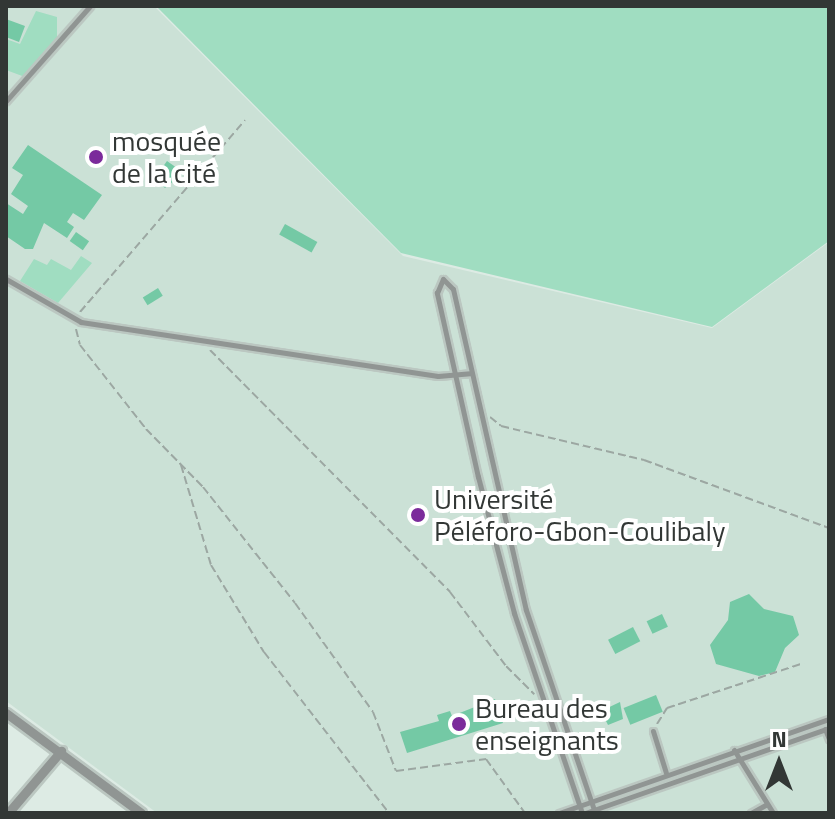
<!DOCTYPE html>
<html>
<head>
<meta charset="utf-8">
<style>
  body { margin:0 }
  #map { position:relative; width:835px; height:819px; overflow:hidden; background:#ddebe4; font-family:"Titillium Web",sans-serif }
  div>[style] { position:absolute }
  .built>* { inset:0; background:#cbe1d6 }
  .green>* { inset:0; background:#a0ddc1 }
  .building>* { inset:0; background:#74c9a5; transform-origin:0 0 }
  .path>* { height:2px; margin-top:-1px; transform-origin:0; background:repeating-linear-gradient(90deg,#9ca7a2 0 8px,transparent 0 12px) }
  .roads { filter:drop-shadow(2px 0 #bbc7c1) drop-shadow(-2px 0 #bbc7c1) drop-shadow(0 2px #bbc7c1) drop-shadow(0 -2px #bbc7c1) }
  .lane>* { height:5px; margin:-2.5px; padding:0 2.5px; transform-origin:2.5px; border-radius:2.5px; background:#909593 }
  .street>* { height:9px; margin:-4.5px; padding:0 4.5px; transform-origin:4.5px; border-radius:4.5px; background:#909593 }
  .dots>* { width:22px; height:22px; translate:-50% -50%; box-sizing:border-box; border:4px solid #fff; border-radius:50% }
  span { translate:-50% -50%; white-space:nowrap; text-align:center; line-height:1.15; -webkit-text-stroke:8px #fff; paint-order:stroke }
  .poi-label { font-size:28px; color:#323735 }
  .left { translate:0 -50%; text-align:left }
  .frame { position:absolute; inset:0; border:8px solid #323735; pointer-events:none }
  .north { position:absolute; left:739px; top:723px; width:80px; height:80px; -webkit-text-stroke:6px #fff; paint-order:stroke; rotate:0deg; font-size:22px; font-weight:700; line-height:32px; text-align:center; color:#323735 }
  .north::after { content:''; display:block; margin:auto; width:28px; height:36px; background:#323735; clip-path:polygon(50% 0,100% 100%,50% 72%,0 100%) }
</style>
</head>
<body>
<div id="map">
  <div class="built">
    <i style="clip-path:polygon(6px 6px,154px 6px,403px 256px,712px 328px,829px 242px,829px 813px,157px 813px,6px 701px)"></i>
  </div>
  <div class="green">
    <i style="clip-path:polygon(156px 6px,829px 6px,829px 241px,712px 327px,401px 253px)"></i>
    <i style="clip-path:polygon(36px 11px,57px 17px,57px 40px,25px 77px,6px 70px,6px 39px,20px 44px)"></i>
    <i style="clip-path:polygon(81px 256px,92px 263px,58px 303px,20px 281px,34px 259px,47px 265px,51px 259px,71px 270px)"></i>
  </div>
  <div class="building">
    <i style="clip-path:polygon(6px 19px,25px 26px,19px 42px,6px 37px)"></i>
    <i style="clip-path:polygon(28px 145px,102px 195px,84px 220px,73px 213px,67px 222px,74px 227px,67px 238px,44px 223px,33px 249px,25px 249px,6px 236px,6px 203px,23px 214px,28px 206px,11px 194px,23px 175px,12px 168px)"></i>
    <i style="left:93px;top:148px;width:16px;height:11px;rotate:35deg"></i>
    <i style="clip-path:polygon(167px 161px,184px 173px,165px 188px,154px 179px)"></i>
    <i style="left:285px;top:224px;width:37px;height:12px;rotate:29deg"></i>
    <i style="left:76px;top:232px;width:16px;height:11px;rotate:35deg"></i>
    <i style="left:158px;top:288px;width:9px;height:18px;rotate:58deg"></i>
    <i style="clip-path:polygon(749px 594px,764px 609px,793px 616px,799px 635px,785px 648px,775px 672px,759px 676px,716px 664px,710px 645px,728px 620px,730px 602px)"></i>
    <i style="left:662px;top:614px;width:14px;height:17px;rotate:65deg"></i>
    <i style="left:633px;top:627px;width:16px;height:28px;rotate:63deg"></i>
    <i style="left:656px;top:695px;width:18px;height:35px;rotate:68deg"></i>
    <i style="clip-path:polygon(495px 699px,503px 723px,407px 753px,400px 732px,439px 721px,437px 715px,450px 711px,452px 716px)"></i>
    <i style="clip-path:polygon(620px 702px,623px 719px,608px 725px,601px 711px)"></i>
  </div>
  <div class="path">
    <i style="left:80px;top:312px;width:253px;rotate:-49.3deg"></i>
    <i style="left:76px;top:329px;width:16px;rotate:76deg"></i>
    <i style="left:80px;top:345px;width:107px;rotate:51.8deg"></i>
    <i style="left:146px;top:429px;width:81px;rotate:45.5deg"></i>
    <i style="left:203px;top:487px;width:148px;rotate:51.6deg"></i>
    <i style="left:295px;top:603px;width:134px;rotate:54.4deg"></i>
    <i style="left:373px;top:712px;width:63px;rotate:68.7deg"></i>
    <i style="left:396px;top:771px;width:91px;rotate:-7.6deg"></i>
    <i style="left:486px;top:759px;width:67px;rotate:54.2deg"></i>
    <i style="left:210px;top:350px;width:341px;rotate:45.2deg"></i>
    <i style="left:450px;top:592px;width:93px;rotate:52.9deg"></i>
    <i style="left:506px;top:666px;width:40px;rotate:45deg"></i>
    <i style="left:490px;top:417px;width:14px;rotate:39deg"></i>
    <i style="left:501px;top:426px;width:147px;rotate:13.4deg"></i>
    <i style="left:644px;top:460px;width:197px;rotate:20.2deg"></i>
    <i style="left:181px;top:465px;width:104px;rotate:73.3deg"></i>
    <i style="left:211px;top:565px;width:102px;rotate:58.7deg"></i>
    <i style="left:264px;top:652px;width:204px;rotate:52.2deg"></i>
    <i style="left:657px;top:724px;width:19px;rotate:-58deg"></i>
    <i style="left:667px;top:708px;width:144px;rotate:-18.2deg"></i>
  </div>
  <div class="roads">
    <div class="lane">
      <i style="left:6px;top:101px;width:127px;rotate:-48.5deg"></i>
      <i style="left:6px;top:279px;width:86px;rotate:29.8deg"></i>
      <i style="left:81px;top:322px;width:361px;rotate:8.6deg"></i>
      <i style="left:438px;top:376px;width:32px;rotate:-5deg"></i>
      <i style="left:825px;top:729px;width:11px;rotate:68deg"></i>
      <i style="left:653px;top:731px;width:44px;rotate:72.8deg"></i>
      <i style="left:734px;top:750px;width:74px;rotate:58.2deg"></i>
      <i style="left:559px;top:813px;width:286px;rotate:-19.2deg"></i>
      <i style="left:582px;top:813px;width:211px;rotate:-108.8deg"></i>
      <i style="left:514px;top:613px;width:141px;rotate:-104.8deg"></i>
      <i style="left:478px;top:477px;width:189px;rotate:-102.6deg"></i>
      <i style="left:437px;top:293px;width:15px;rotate:-67deg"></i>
      <i style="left:443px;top:279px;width:14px;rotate:45deg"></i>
      <i style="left:453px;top:289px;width:329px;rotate:77.2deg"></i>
      <i style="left:526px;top:610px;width:214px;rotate:71.2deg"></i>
      <i style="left:585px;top:813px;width:258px;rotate:-19.2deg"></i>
      <i style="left:751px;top:813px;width:18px;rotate:-29deg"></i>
    </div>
    <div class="street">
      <i style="left:6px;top:713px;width:168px;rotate:36.5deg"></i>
      <i style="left:8px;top:813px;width:82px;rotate:-49.5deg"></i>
    </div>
  </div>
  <div class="dots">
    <i style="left:96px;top:157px;background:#7b2b9b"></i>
    <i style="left:418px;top:515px;background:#7b2b9b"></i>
    <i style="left:459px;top:724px;background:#7b2b9b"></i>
  </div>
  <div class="poi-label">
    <span class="left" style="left:112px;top:157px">mosquée<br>de la cité</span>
    <span class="left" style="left:434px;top:515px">Université<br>Péléforo-Gbon-Coulibaly</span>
    <span class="left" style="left:475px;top:724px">Bureau des<br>enseignants</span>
  </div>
  <div class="frame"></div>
  <div class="north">N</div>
</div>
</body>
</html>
